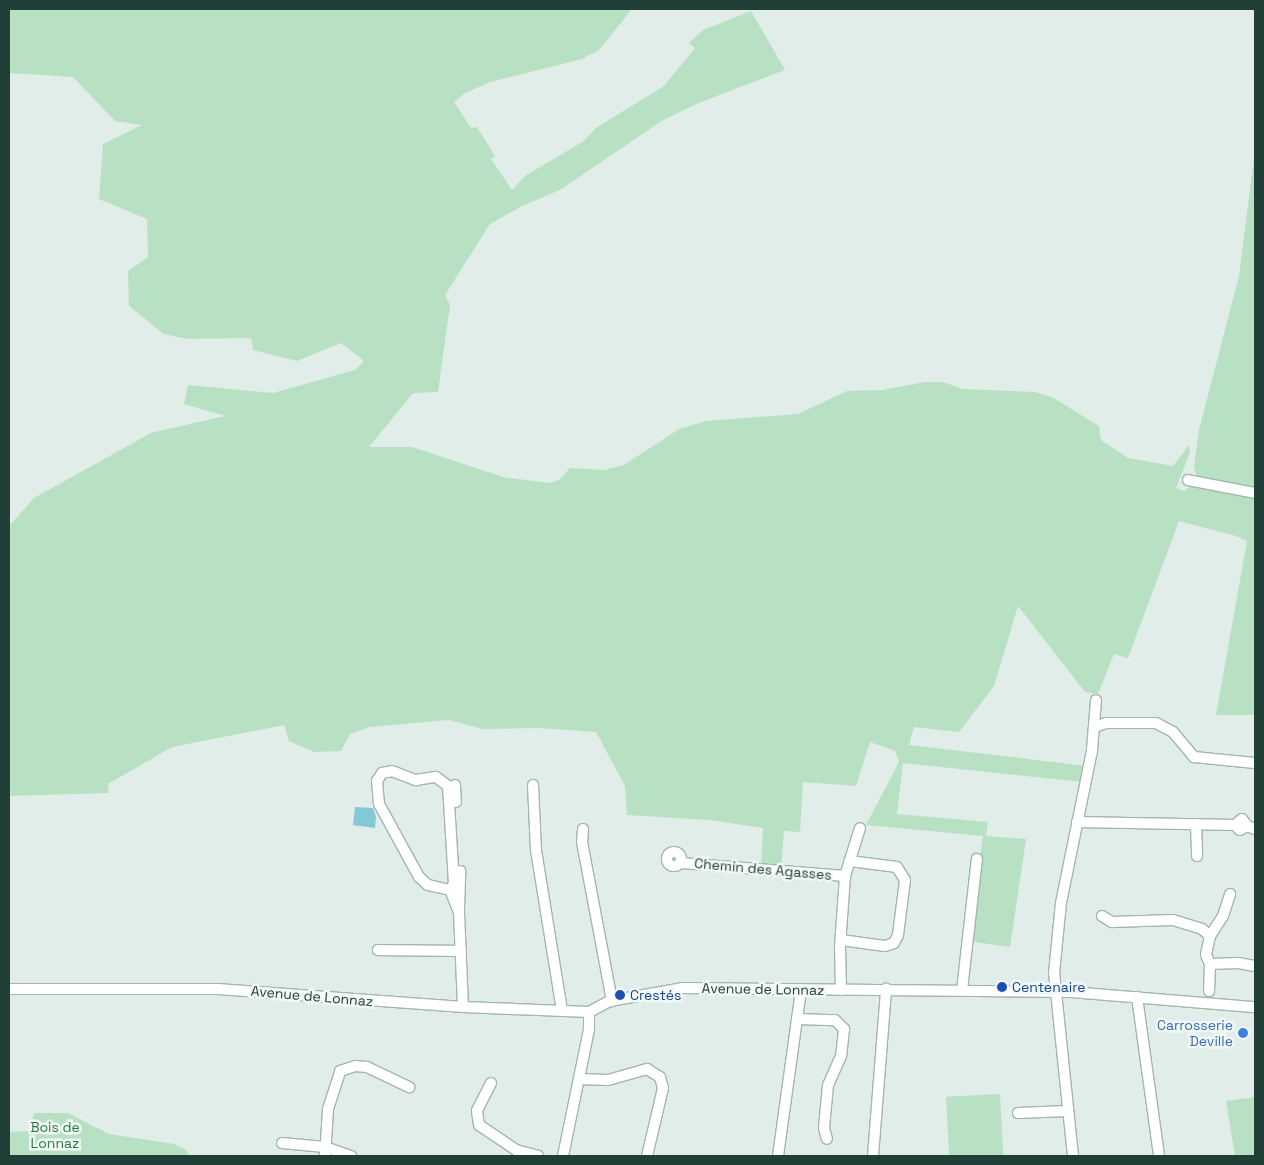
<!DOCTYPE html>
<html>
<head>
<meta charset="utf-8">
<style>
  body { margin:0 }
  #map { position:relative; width:1264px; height:1165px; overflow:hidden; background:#e1ede8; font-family:"Space Grotesk",sans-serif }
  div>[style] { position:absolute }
  .green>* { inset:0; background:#b8e0c3; transform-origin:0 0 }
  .water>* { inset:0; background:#84c8d6 }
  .roads { filter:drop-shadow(1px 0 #a3b5af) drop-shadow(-1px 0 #a3b5af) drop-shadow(0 1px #a3b5af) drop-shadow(0 -1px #a3b5af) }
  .minor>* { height:10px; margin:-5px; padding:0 5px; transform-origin:5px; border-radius:5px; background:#fff }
  .minor>.ring { margin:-5px; padding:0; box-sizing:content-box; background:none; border:10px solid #fff; border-radius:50% }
  .dots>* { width:14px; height:14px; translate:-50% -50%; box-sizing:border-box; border:2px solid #f2f9f5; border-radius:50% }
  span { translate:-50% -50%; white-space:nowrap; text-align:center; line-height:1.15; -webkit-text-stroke:5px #f2f9f5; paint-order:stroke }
  .street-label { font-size:14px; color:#203f37 }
  .transit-label { font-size:14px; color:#164399 }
  .left { translate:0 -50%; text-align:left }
  .shop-label { font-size:14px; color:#366cbe }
  .right { translate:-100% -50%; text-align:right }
  .park-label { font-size:14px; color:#277948 }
  .frame { position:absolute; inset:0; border:10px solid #203f37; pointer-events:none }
</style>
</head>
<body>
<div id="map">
  <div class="green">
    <i style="clip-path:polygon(9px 9px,632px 9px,599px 50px,582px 59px,490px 82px,465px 93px,454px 102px,471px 128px,477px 127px,495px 156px,491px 159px,512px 190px,525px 176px,584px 141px,596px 128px,664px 86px,695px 48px,689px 43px,703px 30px,751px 11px,785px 70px,701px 102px,663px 120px,560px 190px,522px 206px,490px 224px,445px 295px,450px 305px,438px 392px,413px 393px,369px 447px,412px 447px,503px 477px,550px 483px,559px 480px,570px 468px,604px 470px,624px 465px,679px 429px,706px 421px,798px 414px,847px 391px,883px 390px,925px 382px,943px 382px,963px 389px,1035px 392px,1052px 397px,1099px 426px,1101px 440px,1128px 458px,1173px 466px,1189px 445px,1190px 452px,1176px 488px,1184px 491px,1193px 484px,1255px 498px,1255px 715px,1216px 715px,1247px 541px,1236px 536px,1179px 521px,1128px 658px,1114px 654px,1098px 694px,1085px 692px,1018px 606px,994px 686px,959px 732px,914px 727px,909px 745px,1087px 766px,1083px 782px,903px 763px,897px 814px,988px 822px,986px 836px,1026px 839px,1010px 947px,968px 941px,983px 836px,866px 825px,899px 762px,895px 751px,870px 742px,856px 786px,803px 782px,800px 832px,784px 831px,781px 869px,761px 868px,763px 828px,710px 820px,627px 815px,625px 786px,596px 732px,538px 728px,483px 729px,449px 720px,369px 727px,350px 734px,341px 751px,314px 752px,289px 741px,284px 725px,172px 747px,108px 784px,109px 793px,9px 796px,9px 526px,34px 498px,151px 433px,225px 416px,184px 404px,188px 385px,273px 393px,355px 370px,364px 361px,341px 343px,297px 361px,253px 350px,251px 338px,188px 339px,164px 334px,129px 306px,128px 271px,148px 257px,147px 219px,99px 199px,103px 144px,142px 125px,115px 121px,73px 77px,9px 73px)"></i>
    <i style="clip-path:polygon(1255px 150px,1255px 489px,1197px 477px,1194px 467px,1199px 430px,1239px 276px)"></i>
    <i style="left:1000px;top:1094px;width:62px;height:54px;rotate:87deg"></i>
    <i style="clip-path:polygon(1255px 1097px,1255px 1156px,1235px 1156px,1226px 1101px)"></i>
    <i style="clip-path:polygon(34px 1113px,68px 1113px,109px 1134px,174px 1144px,186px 1150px,189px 1156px,9px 1156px,9px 1132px,30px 1131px)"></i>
  </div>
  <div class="water">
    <i style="clip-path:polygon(355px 807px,373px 808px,376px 817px,375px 828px,353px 825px)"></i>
  </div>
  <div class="roads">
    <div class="minor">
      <i style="left:1188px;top:480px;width:68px;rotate:11deg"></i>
      <i style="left:1094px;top:727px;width:13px;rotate:-18deg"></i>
      <i style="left:1106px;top:723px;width:50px"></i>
      <i style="left:1156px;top:723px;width:19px;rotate:28deg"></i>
      <i style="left:1173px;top:732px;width:33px;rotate:50deg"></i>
      <i style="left:1194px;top:757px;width:61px;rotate:5.6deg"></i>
      <i style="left:455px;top:785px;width:17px;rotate:87deg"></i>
      <i style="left:533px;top:785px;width:65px;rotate:87.4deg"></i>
      <i style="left:536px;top:850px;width:162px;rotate:80.8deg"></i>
      <i style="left:1077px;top:822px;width:158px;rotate:1.1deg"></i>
      <i style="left:1235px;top:825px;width:7px;rotate:45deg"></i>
      <i style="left:1240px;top:830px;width:8px;rotate:-30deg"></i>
      <i style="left:1196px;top:824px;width:32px;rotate:88deg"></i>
      <i style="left:1235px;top:825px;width:9px;rotate:-41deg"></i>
      <i style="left:1242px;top:819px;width:9px;rotate:54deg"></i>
      <i style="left:1247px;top:826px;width:9px;rotate:21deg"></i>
      <i style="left:583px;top:829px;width:13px;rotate:94deg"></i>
      <i style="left:582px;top:842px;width:162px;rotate:79.3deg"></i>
      <i class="ring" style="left:667px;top:852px;width:4px;height:4px"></i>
      <i style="left:681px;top:863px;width:165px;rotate:4.5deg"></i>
      <i style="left:450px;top:890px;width:23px;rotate:-167deg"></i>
      <i style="left:428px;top:885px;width:12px;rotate:-138deg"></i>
      <i style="left:419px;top:877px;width:83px;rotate:-118.7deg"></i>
      <i style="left:379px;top:804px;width:23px;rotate:-95deg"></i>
      <i style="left:377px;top:781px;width:9px;rotate:-58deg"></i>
      <i style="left:382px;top:773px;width:10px;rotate:-11deg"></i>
      <i style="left:392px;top:771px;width:26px;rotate:21deg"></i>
      <i style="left:416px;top:780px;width:20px;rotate:-9deg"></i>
      <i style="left:436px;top:777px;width:15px;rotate:37deg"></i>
      <i style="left:448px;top:786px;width:97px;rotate:86.5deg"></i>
      <i style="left:454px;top:883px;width:8px;rotate:120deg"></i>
      <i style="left:450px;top:890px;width:24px;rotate:68deg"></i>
      <i style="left:459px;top:912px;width:95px;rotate:87.6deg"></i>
      <i style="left:459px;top:909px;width:38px;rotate:-88deg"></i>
      <i style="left:1102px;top:916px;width:12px;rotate:31deg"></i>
      <i style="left:1112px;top:922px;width:61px;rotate:-1.9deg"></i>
      <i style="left:1173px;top:920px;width:30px;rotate:17deg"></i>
      <i style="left:1202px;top:929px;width:11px;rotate:41deg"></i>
      <i style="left:1210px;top:936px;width:19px;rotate:102deg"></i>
      <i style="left:1206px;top:955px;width:10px;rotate:66deg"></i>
      <i style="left:1210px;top:964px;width:27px;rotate:92deg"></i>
      <i style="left:1210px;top:936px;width:24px;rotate:-57deg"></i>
      <i style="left:1223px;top:916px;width:23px;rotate:-72deg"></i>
      <i style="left:841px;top:940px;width:44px;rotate:7.8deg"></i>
      <i style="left:885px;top:946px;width:9px;rotate:-18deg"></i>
      <i style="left:894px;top:943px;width:9px;rotate:-63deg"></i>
      <i style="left:898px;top:935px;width:55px;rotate:-82.7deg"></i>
      <i style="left:905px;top:880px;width:15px;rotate:-122deg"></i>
      <i style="left:897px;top:867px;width:48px;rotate:-172.9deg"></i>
      <i style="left:378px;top:950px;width:83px;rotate:0.7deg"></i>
      <i style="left:1210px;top:964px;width:28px;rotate:-2deg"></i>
      <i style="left:1238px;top:963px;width:17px;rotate:10deg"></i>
      <i style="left:9px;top:989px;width:209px"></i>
      <i style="left:218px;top:989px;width:246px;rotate:4.2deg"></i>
      <i style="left:463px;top:1007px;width:126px;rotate:2.3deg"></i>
      <i style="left:589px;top:1012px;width:24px;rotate:-28deg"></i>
      <i style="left:610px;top:1001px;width:73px;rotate:-10.2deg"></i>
      <i style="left:682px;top:988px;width:389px;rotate:0.6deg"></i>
      <i style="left:1071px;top:992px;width:185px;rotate:4.7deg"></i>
      <i style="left:841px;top:990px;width:44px;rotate:-91.3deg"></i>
      <i style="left:840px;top:946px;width:70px;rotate:-85.9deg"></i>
      <i style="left:845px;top:876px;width:50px;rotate:-72.6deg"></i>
      <i style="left:962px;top:990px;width:132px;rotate:-83.5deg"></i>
      <i style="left:1137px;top:997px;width:161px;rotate:82.1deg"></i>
      <i style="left:797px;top:1019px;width:38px;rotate:2deg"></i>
      <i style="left:835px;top:1020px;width:13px;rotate:45deg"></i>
      <i style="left:844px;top:1029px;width:27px;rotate:96deg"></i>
      <i style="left:841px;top:1056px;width:32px;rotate:114deg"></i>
      <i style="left:828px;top:1085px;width:43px;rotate:95.3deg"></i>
      <i style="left:824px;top:1128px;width:11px;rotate:75deg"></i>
      <i style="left:579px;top:1079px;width:29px;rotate:2deg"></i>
      <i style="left:608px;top:1080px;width:41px;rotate:-15.8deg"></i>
      <i style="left:647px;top:1069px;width:15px;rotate:32deg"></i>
      <i style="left:660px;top:1077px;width:11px;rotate:75deg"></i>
      <i style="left:663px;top:1088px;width:70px;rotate:103.2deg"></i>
      <i style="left:491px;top:1083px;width:31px;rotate:117deg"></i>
      <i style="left:477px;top:1111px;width:14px;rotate:82deg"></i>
      <i style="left:479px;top:1125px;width:45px;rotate:34deg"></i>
      <i style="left:516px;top:1150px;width:23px;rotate:15deg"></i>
      <i style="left:1018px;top:1113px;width:50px;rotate:-2.3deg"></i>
      <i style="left:282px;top:1143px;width:43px;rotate:5.3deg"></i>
      <i style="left:325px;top:1147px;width:28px;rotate:19deg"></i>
      <i style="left:325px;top:1156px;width:47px;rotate:-86.3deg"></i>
      <i style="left:328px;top:1109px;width:40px;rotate:-72deg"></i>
      <i style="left:340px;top:1071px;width:16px;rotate:-18deg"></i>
      <i style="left:355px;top:1066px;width:12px;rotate:5deg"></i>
      <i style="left:367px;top:1067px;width:47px;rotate:25.5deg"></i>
      <i style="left:563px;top:1156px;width:130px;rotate:-78.4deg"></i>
      <i style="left:589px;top:1029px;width:17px;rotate:-90deg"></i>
      <i style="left:778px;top:1156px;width:168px;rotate:-82.1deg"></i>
      <i style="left:873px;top:1156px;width:168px;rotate:-85.5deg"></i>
      <i style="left:1073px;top:1156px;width:184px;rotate:-95.9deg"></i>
      <i style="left:1054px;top:973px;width:70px;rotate:-84.3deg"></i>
      <i style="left:1061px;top:903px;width:156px;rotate:-78.5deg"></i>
      <i style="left:1092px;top:750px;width:50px;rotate:-85.4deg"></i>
    </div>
  </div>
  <div class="dots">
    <i style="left:1002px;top:987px;background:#1a4fb4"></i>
    <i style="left:620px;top:995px;background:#1a4fb4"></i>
    <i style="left:1243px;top:1033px;background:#3f7fe0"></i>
  </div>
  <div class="street-label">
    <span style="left:763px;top:869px;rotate:5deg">Chemin des Agasses</span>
    <span style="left:763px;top:989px;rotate:1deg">Avenue de Lonnaz</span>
    <span style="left:312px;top:996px;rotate:5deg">Avenue de Lonnaz</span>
  </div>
  <div class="transit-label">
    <span class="left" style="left:1012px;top:987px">Centenaire</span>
    <span class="left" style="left:630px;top:995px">Crestés</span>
  </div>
  <div class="shop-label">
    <span class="right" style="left:1233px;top:1033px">Carrosserie<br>Deville</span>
  </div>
  <div class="park-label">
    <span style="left:55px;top:1135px">Bois de<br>Lonnaz</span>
  </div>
  <div class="frame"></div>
</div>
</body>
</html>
